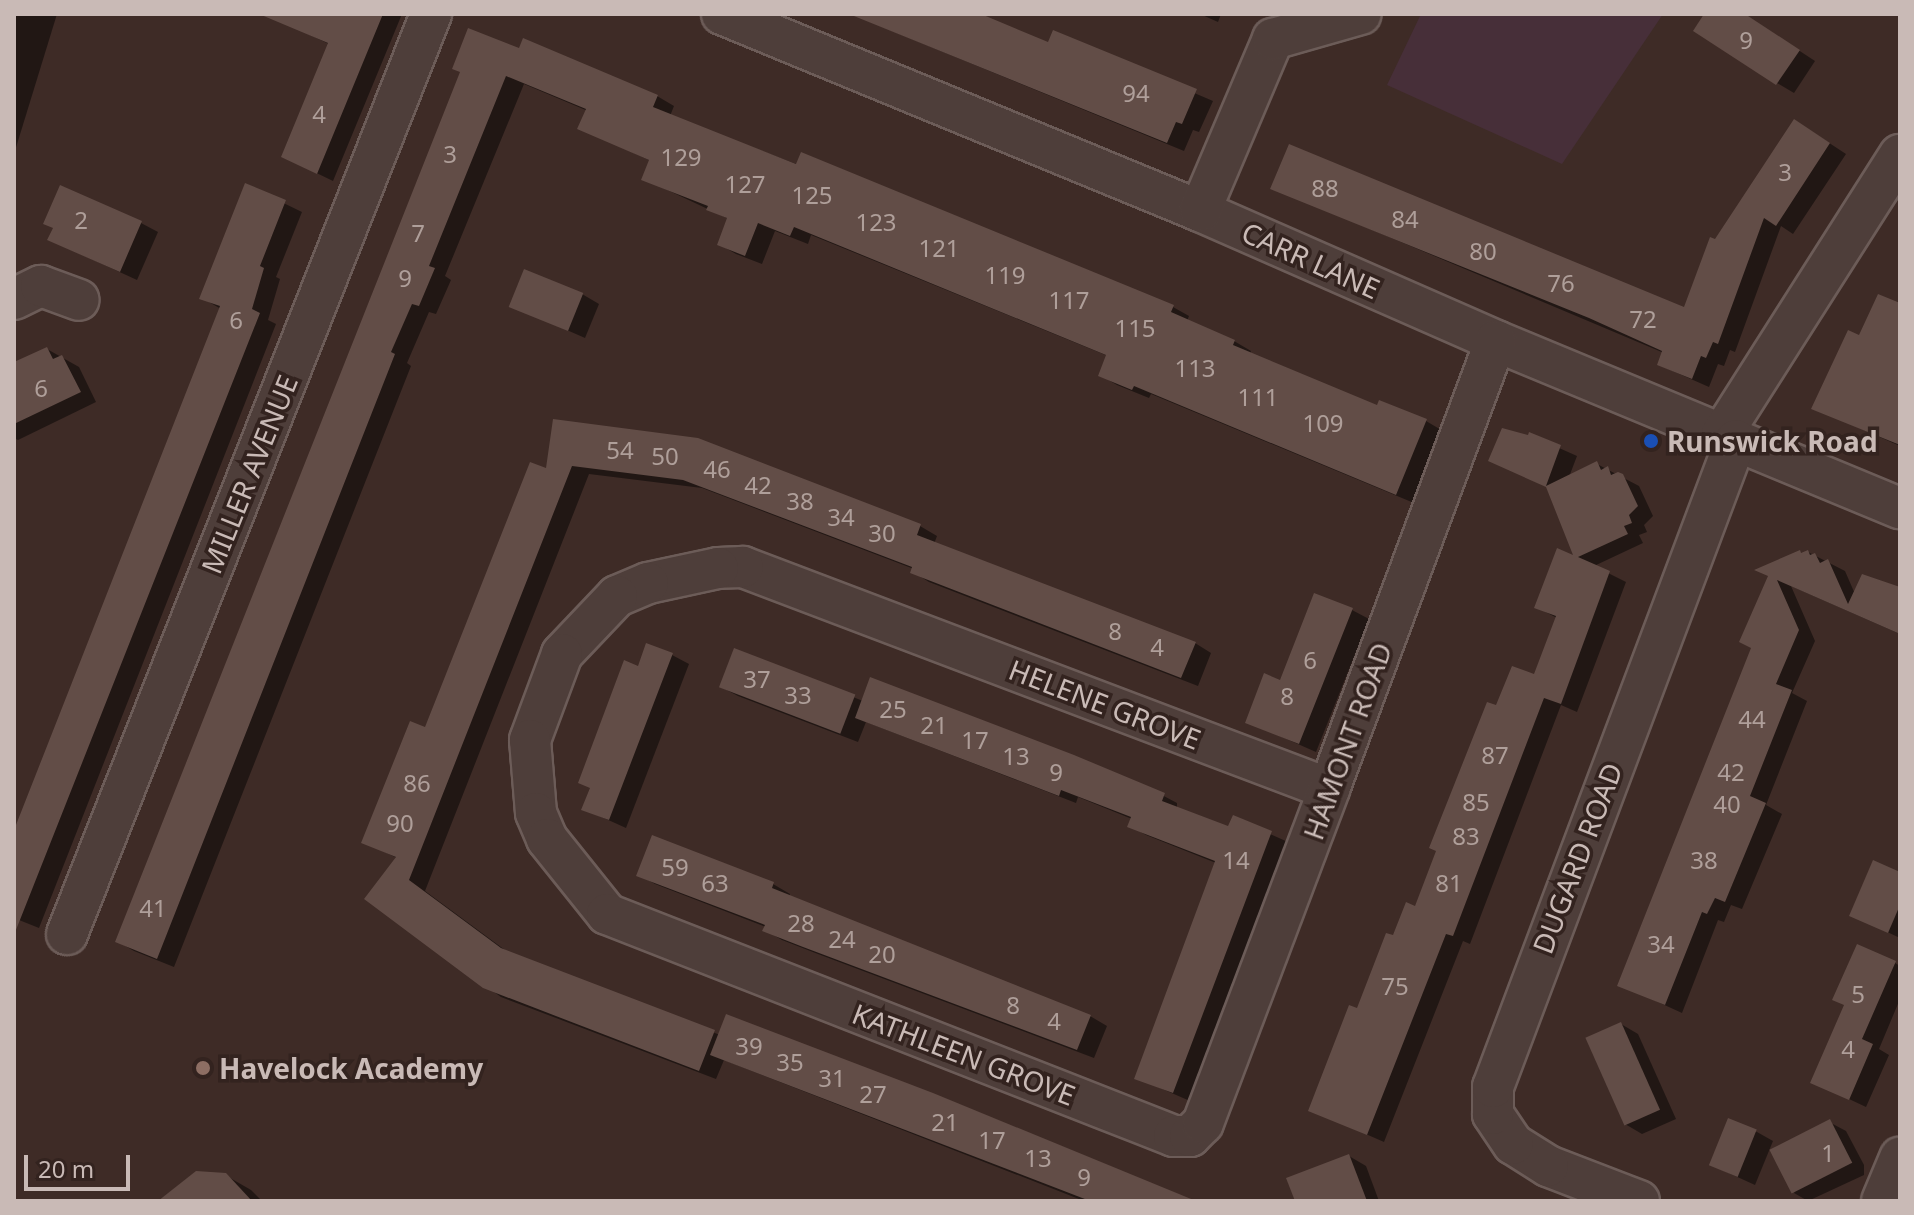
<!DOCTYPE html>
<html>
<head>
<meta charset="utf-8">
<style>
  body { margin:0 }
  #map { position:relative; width:1914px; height:1215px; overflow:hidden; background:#3e2b26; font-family:"Noto Sans",sans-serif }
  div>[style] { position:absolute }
  .green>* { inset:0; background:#472f39 }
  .shadow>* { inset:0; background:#0007 }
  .building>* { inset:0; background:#624d47; transform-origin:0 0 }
  .roads { filter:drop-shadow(2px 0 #6c5c58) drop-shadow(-2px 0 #6c5c58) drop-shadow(0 2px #6c5c58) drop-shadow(0 -2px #6c5c58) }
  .minor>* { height:40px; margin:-20px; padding:0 20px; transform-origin:20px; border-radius:20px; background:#4e3e3a }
  .dots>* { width:22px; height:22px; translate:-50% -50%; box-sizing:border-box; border:4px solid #33231f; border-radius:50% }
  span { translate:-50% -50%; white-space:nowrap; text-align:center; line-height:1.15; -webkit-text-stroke:7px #33231f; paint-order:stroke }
  .number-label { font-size:24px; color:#af9f9a }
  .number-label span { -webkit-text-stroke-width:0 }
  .street-label { font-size:28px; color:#c9bab6 }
  .poi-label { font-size:28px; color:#c9bab6; font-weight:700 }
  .left { translate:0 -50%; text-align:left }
  .frame { position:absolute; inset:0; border:16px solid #c9bab6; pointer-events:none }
  .scale { position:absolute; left:24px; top:1155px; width:106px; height:36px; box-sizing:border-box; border:4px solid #c9bab6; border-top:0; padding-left:10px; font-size:24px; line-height:28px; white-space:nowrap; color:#c9bab6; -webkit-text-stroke:6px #33231f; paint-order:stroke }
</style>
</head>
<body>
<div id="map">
  <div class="green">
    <i style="clip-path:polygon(1421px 14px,1663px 14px,1562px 164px,1387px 85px)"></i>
  </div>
  <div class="shadow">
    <i style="clip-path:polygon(14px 14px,57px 14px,14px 154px)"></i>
    <i style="clip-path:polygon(294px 14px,402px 14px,333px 181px,300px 165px,329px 44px,289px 25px)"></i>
    <i style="clip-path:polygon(851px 14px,974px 14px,1049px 45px,1054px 33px,1213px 101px,1199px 132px,1193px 130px,1184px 151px)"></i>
    <i style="clip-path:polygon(1200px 14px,1221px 14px,1218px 22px)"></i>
    <i style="clip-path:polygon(1706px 14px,1743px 14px,1815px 61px,1794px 93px,1777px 83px)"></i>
    <i style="clip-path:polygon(520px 50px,657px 96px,674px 106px,670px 116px,1173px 307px,1189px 316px,1187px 321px,1234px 341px,1251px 351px,1250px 354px,1378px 407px,1426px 421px,1443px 431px,1414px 503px,1151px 394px,1149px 398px,1117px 385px,1100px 375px,1108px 356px,811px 235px,808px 244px,775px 231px,762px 264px,736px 254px,719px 244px,729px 219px,644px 179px,651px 161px,580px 128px,588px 111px,524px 84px,445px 276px,451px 280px,436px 314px,429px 312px,407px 363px,411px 366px,174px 967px,134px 951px,117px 941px,462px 72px)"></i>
    <i style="clip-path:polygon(1811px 131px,1846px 154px,1793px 234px,1781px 226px,1735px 352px,1730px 350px,1724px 366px,1718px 364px,1709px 387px,1659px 365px,1664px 353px,1273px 188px,1685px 310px,1716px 241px)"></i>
    <i style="clip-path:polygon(246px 185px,302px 212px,276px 277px,280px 279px,268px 320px,276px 324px,39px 928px,14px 918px,14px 837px,221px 309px,202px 298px)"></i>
    <i style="clip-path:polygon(141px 223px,158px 232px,137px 280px,50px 240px)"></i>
    <i style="clip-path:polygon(582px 294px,599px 304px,585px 338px,512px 306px)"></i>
    <i style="clip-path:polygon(47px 349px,79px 367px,96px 402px,18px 440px,14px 438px,14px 365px)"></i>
    <i style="clip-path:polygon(1900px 393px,1900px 446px,1814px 408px)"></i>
    <i style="clip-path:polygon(1530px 435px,1577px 456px,1569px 477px,1597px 464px,1639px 486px,1653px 516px,1644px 525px,1647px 532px,1639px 535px,1643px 543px,1594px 566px,1626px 582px,1577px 712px,1561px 705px,1470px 944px,1463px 941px,1384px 1142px,1311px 1110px,1394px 938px,1416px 908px,1497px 708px,1535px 676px,1557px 618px,1536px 607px,1577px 559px,1549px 488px,1490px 460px)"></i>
    <i style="clip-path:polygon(698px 440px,920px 526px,937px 536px,934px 544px,1195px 643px,1211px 653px,1198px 686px,929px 582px,913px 572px,914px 569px,702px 488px,589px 474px,425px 891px,509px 953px,720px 1035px,1195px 1201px,1084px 1201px,724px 1060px,716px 1079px,501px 997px,366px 899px,397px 858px,364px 842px,426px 729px,548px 471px)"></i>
    <i style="clip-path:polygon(1808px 552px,1845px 571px,1855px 594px,1900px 590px,1900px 634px,1791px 586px,1815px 641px,1792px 693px,1807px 701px,1766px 805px,1782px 814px,1742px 909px,1731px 905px,1724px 922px,1718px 920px,1682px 1013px,1623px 986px,1753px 648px,1770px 577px)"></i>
    <i style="clip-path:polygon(1352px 610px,1369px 619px,1316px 752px,1248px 722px)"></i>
    <i style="clip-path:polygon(735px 650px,863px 701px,1160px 794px,1177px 803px,1177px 809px,1229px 829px,1234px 818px,1288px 842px,1190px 1101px,1137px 1078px,1216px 863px,1146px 835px,1130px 826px,1132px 819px,1078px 797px,1076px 803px,866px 722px,858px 742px,738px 696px,721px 687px)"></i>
    <i style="clip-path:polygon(672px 655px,689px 664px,626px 828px,584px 809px)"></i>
    <i style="clip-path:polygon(653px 838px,773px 884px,790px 894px,789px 897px,1090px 1016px,1107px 1026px,1094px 1058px,818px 954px,782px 940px,765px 930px,766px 927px,655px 884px,639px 875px)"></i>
    <i style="clip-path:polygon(1900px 874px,1900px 938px,1851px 915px)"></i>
    <i style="clip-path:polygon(1895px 963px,1900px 966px,1900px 999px,1879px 1049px,1889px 1055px,1866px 1107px,1813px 1082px)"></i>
    <i style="clip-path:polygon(1621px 1024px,1638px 1034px,1676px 1119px,1642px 1134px,1625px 1124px)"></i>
    <i style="clip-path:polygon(1829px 1122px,1846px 1131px,1864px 1165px,1864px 1175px,1808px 1201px,1794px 1193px)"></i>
    <i style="clip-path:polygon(1727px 1124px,1757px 1132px,1773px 1141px,1755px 1185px,1711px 1165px)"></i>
    <i style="clip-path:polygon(1349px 1156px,1366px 1166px,1379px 1201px,1299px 1201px)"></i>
    <i style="clip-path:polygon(225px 1175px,251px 1190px,262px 1201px,164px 1201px)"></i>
  </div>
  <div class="building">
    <i style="clip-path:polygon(259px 14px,383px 14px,317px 174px,281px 157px,328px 43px)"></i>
    <i style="clip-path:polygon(849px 14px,981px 14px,1048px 42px,1053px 30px,1197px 89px,1182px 124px,1176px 122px,1167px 143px)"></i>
    <i style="clip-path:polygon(1704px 14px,1745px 14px,1800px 50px,1776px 85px,1693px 31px)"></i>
    <i style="clip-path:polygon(468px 28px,519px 48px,523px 38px,658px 95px,653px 107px,796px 164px,801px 152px,1174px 305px,1171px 312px,1235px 340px,1233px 345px,1377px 405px,1379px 400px,1427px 419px,1396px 495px,1134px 386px,1132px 390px,1098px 376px,1106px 355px,794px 227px,790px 236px,758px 223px,745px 256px,717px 245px,727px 218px,706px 210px,708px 206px,641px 180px,649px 160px,577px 129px,586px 109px,506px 76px,429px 266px,435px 268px,419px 306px,412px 304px,391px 352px,395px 354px,157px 959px,115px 942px,460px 72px,452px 69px)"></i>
    <i style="clip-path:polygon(1794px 119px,1830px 143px,1776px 226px,1764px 218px,1718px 344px,1713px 342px,1706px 358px,1701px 356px,1692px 379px,1657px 365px,1662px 351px,1589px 318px,1270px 189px,1289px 144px,1684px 307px,1710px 237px,1715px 239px)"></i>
    <i style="clip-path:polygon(245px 183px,286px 200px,260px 266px,264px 268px,252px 309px,260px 313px,14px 935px,14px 830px,220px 306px,199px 299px)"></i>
    <i style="clip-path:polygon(60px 185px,142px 221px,120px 272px,47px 240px,53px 228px,43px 224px)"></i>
    <i style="left:524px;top:269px;width:64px;height:41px;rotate:22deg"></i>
    <i style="clip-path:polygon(1878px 294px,1900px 303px,1900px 445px,1811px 409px,1848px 330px,1859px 335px)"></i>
    <i style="clip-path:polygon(47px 347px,53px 359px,62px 355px,81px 392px,14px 424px,14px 362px)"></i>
    <i style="clip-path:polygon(553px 419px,698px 438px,921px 524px,917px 535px,1196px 642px,1181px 678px,910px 573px,912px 567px,683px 480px,572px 466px,409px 880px,501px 948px,715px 1030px,699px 1071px,483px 988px,364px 899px,396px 857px,361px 843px,410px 721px,425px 727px,530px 462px,546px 468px)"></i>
    <i style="clip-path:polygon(1502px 428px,1528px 435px,1529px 432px,1561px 445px,1546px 486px,1597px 461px,1601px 470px,1608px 466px,1611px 475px,1618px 472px,1623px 474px,1638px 506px,1629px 515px,1632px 523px,1624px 526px,1628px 534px,1578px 557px,1610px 571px,1561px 704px,1544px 698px,1453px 936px,1446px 934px,1367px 1135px,1308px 1111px,1349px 1005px,1357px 1008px,1386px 933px,1393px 935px,1406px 902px,1415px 906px,1436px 851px,1429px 848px,1487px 702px,1496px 705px,1512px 666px,1534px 674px,1556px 616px,1534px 608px,1557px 548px,1573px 555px,1546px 487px,1488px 461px)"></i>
    <i style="clip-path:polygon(1800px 550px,1801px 553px,1808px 550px,1810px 555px,1815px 553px,1820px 563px,1828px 559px,1848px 604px,1862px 574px,1900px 587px,1900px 634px,1777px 580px,1799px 630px,1776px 684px,1792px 690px,1750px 796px,1766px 803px,1725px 902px,1715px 898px,1707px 914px,1702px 912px,1665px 1005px,1617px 986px,1751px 648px,1739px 642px,1768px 576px,1754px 570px)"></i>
    <i style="clip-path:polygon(1314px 593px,1353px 608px,1299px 744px,1245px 723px,1264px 673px,1280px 680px)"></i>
    <i style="clip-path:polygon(646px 643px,673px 653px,609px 820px,581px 810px,590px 788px,578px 783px,624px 660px,638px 666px)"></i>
    <i style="left:734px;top:648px;width:130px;height:42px;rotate:21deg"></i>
    <i style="clip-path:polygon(870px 677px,1074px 755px,1165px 793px,1162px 801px,1228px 826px,1233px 815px,1272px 831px,1173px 1093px,1134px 1079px,1215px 861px,1127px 827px,1131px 817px,1061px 790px,1059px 796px,855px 718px)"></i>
    <i style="clip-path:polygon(652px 835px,774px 882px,772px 888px,1091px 1015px,1077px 1050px,803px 947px,762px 931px,765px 925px,636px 876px)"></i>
    <i style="clip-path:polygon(1873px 860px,1900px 872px,1900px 905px,1888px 933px,1849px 916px)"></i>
    <i style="clip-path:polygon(1857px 944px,1896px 961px,1862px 1039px,1873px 1044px,1849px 1100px,1810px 1083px,1844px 1005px,1832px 1000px)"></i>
    <i style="clip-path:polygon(726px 1014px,933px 1093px,1196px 1201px,1090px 1201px,710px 1055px)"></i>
    <i style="left:1621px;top:1022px;width:96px;height:39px;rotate:66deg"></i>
    <i style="left:1728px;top:1118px;width:31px;height:51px;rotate:22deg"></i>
    <i style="left:1830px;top:1119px;width:49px;height:68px;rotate:63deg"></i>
    <i style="clip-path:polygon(1349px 1154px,1367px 1201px,1295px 1201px,1286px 1178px)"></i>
    <i style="clip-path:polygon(196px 1171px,226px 1173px,252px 1201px,158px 1201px)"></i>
  </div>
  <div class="roads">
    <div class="minor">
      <i style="left:722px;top:14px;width:517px;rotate:22.4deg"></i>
      <i style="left:1200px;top:211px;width:323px;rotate:23.7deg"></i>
      <i style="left:1496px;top:341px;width:437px;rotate:22.5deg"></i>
      <i style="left:1200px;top:211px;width:187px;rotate:-67deg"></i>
      <i style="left:1273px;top:39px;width:91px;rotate:-15.9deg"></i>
      <i style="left:14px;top:299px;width:30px;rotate:-26deg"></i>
      <i style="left:41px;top:286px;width:40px;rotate:20.2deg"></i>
      <i style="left:1722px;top:434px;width:331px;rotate:-57.5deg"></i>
      <i style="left:1329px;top:789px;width:627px;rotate:-159.25deg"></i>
      <i style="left:743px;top:567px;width:25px;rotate:178deg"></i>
      <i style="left:718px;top:568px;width:72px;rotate:167.9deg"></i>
      <i style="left:648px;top:583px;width:34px;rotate:157deg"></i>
      <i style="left:617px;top:596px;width:80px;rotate:133.5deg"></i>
      <i style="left:562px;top:654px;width:92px;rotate:110.4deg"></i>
      <i style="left:530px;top:740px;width:73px;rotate:85.3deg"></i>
      <i style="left:536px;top:813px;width:28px;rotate:67deg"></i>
      <i style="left:547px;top:839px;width:96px;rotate:51.3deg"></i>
      <i style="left:607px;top:914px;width:609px;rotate:21.38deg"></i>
      <i style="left:1174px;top:1136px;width:16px"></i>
      <i style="left:1190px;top:1136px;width:18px;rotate:-45deg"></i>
      <i style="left:1203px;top:1123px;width:357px;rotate:-69.3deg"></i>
      <i style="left:1329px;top:789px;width:478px;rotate:-69.6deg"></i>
      <i style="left:67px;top:934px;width:989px;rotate:-68.41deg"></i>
      <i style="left:1639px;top:1201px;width:97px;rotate:-159deg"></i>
      <i style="left:1548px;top:1166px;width:41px;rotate:-147.8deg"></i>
      <i style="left:1513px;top:1144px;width:36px;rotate:-124deg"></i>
      <i style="left:1493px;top:1114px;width:27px;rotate:-90deg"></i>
      <i style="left:1493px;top:1087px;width:691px;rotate:-69.41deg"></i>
      <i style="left:1882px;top:1201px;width:47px;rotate:-67.3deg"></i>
    </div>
  </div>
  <div class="dots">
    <i style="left:1651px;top:441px;background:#1a4fb4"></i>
    <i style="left:203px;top:1068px;background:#8d6e63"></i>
  </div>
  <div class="number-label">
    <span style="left:1746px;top:40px">9</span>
    <span style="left:1136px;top:93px">94</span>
    <span style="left:319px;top:114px">4</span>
    <span style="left:450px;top:154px">3</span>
    <span style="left:681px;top:157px">129</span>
    <span style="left:1785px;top:172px">3</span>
    <span style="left:745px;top:184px">127</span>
    <span style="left:1325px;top:188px">88</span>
    <span style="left:812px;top:195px">125</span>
    <span style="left:1405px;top:219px">84</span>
    <span style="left:81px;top:220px">2</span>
    <span style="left:876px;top:222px">123</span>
    <span style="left:418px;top:233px">7</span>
    <span style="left:939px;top:248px">121</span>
    <span style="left:1483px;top:251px">80</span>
    <span style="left:1005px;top:275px">119</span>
    <span style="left:405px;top:278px">9</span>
    <span style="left:1561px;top:283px">76</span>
    <span style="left:1069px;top:300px">117</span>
    <span style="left:1643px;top:319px">72</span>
    <span style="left:236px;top:320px">6</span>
    <span style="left:1135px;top:328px">115</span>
    <span style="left:1195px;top:368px">113</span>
    <span style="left:41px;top:388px">6</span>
    <span style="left:1258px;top:397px">111</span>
    <span style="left:1323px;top:423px">109</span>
    <span style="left:620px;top:450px">54</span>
    <span style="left:665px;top:456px">50</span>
    <span style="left:717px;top:469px">46</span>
    <span style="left:758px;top:485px">42</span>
    <span style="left:800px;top:501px">38</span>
    <span style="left:841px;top:517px">34</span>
    <span style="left:882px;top:533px">30</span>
    <span style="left:1115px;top:631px">8</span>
    <span style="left:1157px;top:647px">4</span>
    <span style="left:1310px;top:660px">6</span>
    <span style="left:757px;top:679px">37</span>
    <span style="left:798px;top:695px">33</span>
    <span style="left:1287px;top:696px">8</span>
    <span style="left:893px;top:709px">25</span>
    <span style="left:1752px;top:719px">44</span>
    <span style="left:934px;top:725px">21</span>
    <span style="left:975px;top:740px">17</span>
    <span style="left:1495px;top:755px">87</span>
    <span style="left:1016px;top:756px">13</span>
    <span style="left:1056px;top:772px">9</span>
    <span style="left:1731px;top:772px">42</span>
    <span style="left:417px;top:783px">86</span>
    <span style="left:1476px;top:802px">85</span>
    <span style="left:1727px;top:804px">40</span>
    <span style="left:400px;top:823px">90</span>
    <span style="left:1466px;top:836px">83</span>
    <span style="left:1236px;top:860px">14</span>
    <span style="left:1704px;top:860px">38</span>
    <span style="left:675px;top:867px">59</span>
    <span style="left:715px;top:883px">63</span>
    <span style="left:1449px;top:883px">81</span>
    <span style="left:153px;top:908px">41</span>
    <span style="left:801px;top:923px">28</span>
    <span style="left:842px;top:939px">24</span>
    <span style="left:1661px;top:944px">34</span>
    <span style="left:882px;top:954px">20</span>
    <span style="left:1395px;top:986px">75</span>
    <span style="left:1858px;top:994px">5</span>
    <span style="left:1013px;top:1005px">8</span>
    <span style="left:1054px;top:1021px">4</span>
    <span style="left:749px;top:1046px">39</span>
    <span style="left:1848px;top:1049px">4</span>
    <span style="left:790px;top:1062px">35</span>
    <span style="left:832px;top:1078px">31</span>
    <span style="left:873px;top:1094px">27</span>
    <span style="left:945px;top:1122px">21</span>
    <span style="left:992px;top:1140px">17</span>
    <span style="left:1828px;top:1153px">1</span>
    <span style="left:1038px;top:1158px">13</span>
    <span style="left:1084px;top:1177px">9</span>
  </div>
  <div class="street-label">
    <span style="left:1311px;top:260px;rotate:24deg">CARR LANE</span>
    <span style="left:249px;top:474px;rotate:-68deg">MILLER AVENUE</span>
    <span style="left:1105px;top:704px;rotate:21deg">HELENE GROVE</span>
    <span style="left:1347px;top:741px;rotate:-70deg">HAMONT ROAD</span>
    <span style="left:1577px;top:858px;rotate:-69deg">DUGARD ROAD</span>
    <span style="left:964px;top:1054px;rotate:21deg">KATHLEEN GROVE</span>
  </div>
  <div class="poi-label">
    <span class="left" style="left:1667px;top:441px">Runswick Road</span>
    <span class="left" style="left:219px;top:1068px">Havelock Academy</span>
  </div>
  <div class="frame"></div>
  <div class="scale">20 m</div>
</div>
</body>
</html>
